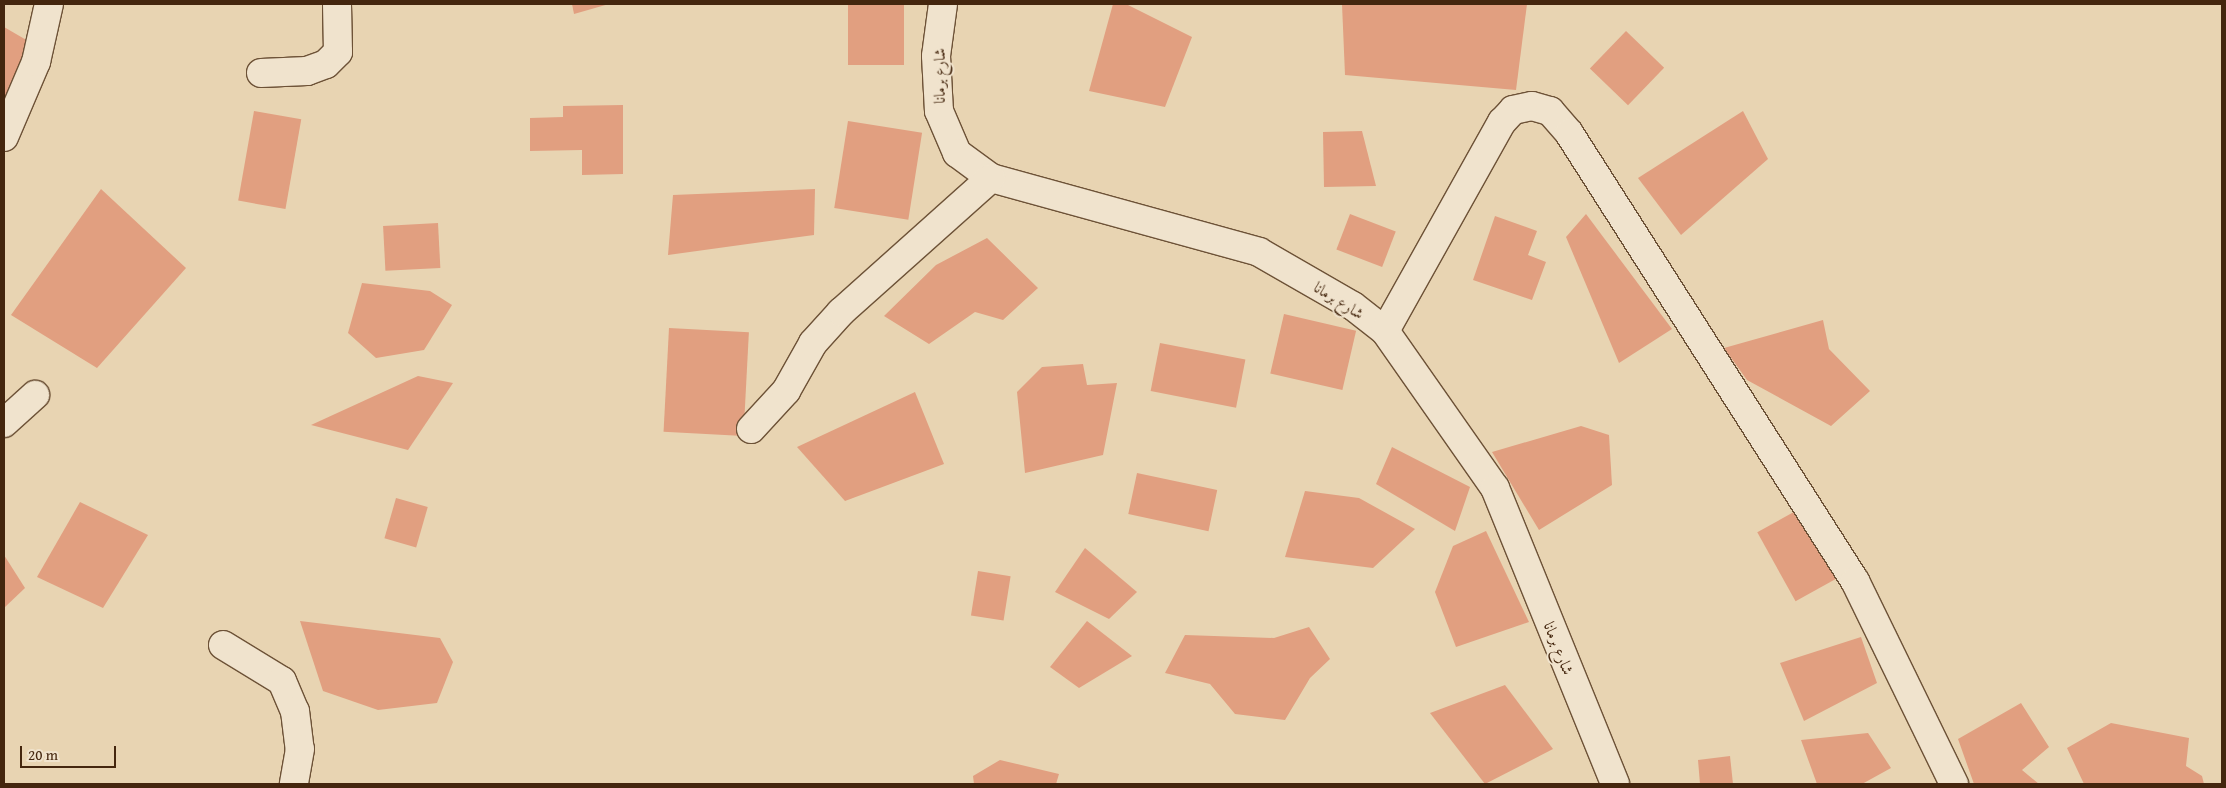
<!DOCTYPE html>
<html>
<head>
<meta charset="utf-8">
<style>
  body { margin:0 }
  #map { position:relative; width:2226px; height:788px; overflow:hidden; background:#e8d4b2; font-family:"Gentium Book Plus",Amiri,serif }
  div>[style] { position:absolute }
  .building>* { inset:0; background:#e19f80; transform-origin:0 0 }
  .roads { filter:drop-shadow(1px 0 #6d5237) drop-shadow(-1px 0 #6d5237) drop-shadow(0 1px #6d5237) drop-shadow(0 -1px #6d5237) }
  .minor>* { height:28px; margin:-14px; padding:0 14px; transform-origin:14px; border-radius:14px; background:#f0e3cd }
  span { translate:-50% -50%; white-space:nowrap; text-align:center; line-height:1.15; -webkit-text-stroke:4px #f0e3cd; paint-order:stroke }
  .street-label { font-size:16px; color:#44260e }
  .frame { position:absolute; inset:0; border:5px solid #44260e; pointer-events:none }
  .scale { position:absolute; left:20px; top:746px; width:96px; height:22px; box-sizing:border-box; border:2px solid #44260e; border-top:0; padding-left:6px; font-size:15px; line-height:18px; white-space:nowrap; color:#44260e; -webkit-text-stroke:4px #f0e3cd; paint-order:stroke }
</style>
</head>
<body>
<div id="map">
  <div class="building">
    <i style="clip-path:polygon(572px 4px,609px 4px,574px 14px)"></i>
    <i style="left:848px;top:4px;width:56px;height:61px"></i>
    <i style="clip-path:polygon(1113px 4px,1126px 4px,1192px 37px,1165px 107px,1089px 91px)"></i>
    <i style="clip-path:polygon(1342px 4px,1527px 4px,1516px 90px,1345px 75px)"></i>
    <i style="clip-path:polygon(4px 27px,35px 45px,4px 106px)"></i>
    <i style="left:1626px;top:31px;width:53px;height:52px;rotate:44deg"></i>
    <i style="clip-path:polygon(623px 105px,623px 174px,582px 175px,582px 150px,530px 151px,530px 118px,563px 117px,563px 106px)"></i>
    <i style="left:254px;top:111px;width:48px;height:91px;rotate:10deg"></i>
    <i style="clip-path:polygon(1743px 111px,1768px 159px,1681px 235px,1638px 178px)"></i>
    <i style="left:848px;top:121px;width:75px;height:88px;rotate:9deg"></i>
    <i style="clip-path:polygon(1362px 131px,1376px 186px,1324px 187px,1323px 132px)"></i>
    <i style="clip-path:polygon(101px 189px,186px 268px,97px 368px,11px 315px)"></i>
    <i style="clip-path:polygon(815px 189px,814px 235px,668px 255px,673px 195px)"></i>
    <i style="left:1350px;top:214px;width:49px;height:38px;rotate:21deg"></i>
    <i style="clip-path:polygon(1586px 214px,1672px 329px,1619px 363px,1566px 237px)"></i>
    <i style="clip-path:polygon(1495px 216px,1537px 231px,1528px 255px,1546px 262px,1532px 300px,1473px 280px)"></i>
    <i style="left:438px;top:223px;width:45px;height:55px;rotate:87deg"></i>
    <i style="clip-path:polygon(987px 238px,1038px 288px,1003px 320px,975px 312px,929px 344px,884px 316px,936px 265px)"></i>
    <i style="clip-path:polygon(362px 283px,430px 291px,452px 305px,424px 350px,376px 358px,348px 333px)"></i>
    <i style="left:1284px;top:314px;width:74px;height:61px;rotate:13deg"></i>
    <i style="clip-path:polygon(1823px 320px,1829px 349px,1870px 391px,1831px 426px,1747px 380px,1724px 348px)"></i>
    <i style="left:669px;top:328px;width:80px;height:104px;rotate:3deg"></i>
    <i style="left:1160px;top:343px;width:87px;height:49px;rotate:11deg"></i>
    <i style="clip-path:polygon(1083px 364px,1087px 385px,1117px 383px,1103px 455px,1025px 473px,1017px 392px,1042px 367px)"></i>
    <i style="clip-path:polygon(418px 376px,453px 383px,408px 450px,311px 425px)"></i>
    <i style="clip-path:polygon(915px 392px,944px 464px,845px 501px,797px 447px)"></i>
    <i style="clip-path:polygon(1581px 426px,1609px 435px,1612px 485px,1539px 530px,1492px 452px)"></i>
    <i style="clip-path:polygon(1392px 447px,1470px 487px,1455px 531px,1376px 484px)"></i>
    <i style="left:1137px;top:473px;width:82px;height:42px;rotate:12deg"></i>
    <i style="clip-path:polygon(1305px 491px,1359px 498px,1415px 529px,1373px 568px,1285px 557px)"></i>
    <i style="left:396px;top:498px;width:33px;height:42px;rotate:16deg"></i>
    <i style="clip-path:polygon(80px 502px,148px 535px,103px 608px,37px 577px)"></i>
    <i style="left:1801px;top:508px;width:79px;height:50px;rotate:61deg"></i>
    <i style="clip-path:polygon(1486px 531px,1529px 622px,1456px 647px,1435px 592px,1453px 546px)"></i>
    <i style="clip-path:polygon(1085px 548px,1137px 592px,1109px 619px,1055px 592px)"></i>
    <i style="clip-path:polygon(4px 555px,25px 588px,4px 608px)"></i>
    <i style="left:978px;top:571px;width:33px;height:45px;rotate:9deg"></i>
    <i style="clip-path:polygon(300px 621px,440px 638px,453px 662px,437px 703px,378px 710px,323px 691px)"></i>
    <i style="clip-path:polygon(1087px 621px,1132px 656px,1079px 688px,1050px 667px)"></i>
    <i style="clip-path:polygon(1309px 627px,1330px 659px,1310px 678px,1285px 720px,1235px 714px,1210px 684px,1165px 673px,1185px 635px,1274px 638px)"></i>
    <i style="clip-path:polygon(1861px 637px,1877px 683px,1804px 721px,1780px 663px)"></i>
    <i style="clip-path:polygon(1505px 685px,1553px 749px,1485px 784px,1430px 713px)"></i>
    <i style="clip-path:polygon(2021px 703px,2049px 747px,2022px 770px,2039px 784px,1974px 784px,1958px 739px)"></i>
    <i style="clip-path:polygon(2111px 723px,2189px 738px,2186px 766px,2202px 776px,2204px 784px,2084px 784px,2067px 748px)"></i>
    <i style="clip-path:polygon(1868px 733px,1891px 768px,1862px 784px,1817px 784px,1801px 740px)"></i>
    <i style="clip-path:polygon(1730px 756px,1733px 784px,1700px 784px,1698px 760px)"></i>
    <i style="clip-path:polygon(1000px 760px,1059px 774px,1056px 784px,974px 784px,973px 776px)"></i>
  </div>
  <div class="roads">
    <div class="minor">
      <i style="left:943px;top:4px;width:52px;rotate:97.7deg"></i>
      <i style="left:936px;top:56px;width:55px;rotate:86.9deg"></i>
      <i style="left:939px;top:111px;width:46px;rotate:66.8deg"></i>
      <i style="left:957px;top:153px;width:42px;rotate:36.3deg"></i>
      <i style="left:991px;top:178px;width:278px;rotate:15.4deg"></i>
      <i style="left:1259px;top:252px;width:108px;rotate:29.9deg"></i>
      <i style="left:1353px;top:306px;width:41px;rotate:38deg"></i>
      <i style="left:1385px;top:331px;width:192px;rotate:55deg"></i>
      <i style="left:1495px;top:488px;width:319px;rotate:67.9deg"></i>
      <i style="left:261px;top:73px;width:46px;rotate:-2.5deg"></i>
      <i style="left:307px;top:71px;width:20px;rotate:-20deg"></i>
      <i style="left:326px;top:64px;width:17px;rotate:-45deg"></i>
      <i style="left:338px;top:52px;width:48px;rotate:-91.2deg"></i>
      <i style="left:4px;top:137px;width:82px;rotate:-66.9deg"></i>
      <i style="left:36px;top:62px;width:59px;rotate:-77.4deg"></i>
      <i style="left:1385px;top:331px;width:240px;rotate:-60.8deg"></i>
      <i style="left:1502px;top:122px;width:16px;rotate:-47deg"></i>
      <i style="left:1513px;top:110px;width:19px;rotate:-12deg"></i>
      <i style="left:1532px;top:106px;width:19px;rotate:16deg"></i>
      <i style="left:1550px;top:111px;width:29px;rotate:49deg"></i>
      <i style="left:1569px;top:133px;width:532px;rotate:57.45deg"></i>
      <i style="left:1855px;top:581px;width:226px;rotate:64deg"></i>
      <i style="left:4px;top:423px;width:42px;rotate:-42.1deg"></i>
      <i style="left:751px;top:429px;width:52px;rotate:-47.4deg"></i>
      <i style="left:786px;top:391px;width:55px;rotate:-60.6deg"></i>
      <i style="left:813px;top:343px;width:42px;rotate:-47.9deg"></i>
      <i style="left:841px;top:312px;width:201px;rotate:-41.8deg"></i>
      <i style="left:223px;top:645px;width:69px;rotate:31.4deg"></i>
      <i style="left:282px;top:681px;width:33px;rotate:67deg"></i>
      <i style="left:295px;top:711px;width:38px;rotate:83deg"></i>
      <i style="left:300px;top:749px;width:36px;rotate:100deg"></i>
    </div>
  </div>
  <div class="street-label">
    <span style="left:939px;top:76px;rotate:-90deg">شارع برمانا</span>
    <span style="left:1339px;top:300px;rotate:32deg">شارع برمانا</span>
    <span style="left:1559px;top:648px;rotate:68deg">شارع برمانا</span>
  </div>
  <div class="frame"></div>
  <div class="scale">20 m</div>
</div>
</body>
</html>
